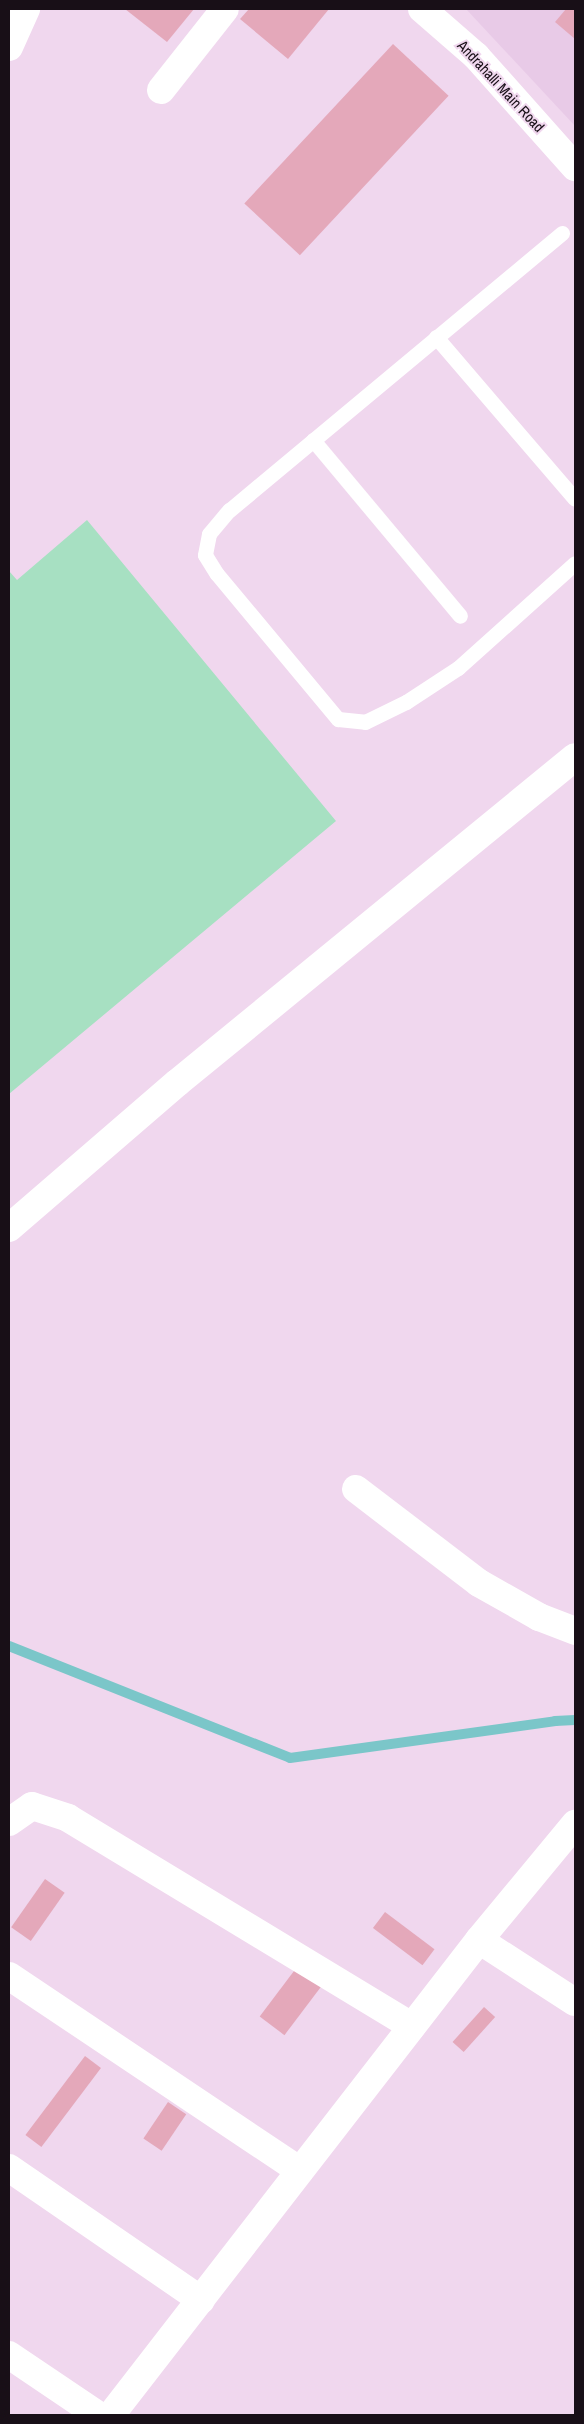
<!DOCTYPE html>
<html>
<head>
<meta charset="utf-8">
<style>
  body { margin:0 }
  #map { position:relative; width:584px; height:2424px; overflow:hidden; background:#f0d7ee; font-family:"Archivo Narrow",sans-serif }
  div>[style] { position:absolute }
  .built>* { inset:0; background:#e8cae7 }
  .green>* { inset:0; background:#a7e0c2 }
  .stream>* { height:10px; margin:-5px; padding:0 5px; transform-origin:5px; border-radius:5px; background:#7bc6c9 }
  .building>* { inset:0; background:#e4a8ba; transform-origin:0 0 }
  .lane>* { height:15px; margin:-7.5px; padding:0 7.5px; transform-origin:7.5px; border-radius:7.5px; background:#fff }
  .street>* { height:28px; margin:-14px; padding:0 14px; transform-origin:14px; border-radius:14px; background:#fff }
  .secondary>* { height:28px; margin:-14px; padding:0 14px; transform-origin:14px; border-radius:14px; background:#fff }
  span { translate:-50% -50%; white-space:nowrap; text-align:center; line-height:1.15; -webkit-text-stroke:4px #f0d7ee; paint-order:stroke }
  .street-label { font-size:15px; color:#180f17 }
  .frame { position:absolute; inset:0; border:10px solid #180f17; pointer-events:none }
</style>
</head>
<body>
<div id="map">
  <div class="built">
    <i style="clip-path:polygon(466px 9px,575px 9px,575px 126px)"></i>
  </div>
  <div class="green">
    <i style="clip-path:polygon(87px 520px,336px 821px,9px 1094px,9px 571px,17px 580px)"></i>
  </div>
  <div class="stream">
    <i style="left:9px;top:1646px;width:302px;rotate:21.7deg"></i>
    <i style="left:290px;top:1758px;width:268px;rotate:-7.9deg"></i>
    <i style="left:555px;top:1721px;width:20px;rotate:-3deg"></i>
  </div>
  <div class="building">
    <i style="clip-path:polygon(125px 9px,194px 9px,167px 42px)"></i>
    <i style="clip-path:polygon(249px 9px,329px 9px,288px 59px,240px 19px)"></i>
    <i style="clip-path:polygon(566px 9px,575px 9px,575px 39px,555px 22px)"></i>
    <i style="left:393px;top:44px;width:76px;height:218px;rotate:43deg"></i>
    <i style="left:45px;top:1879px;width:24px;height:59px;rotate:35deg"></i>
    <i style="left:385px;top:1912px;width:62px;height:20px;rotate:37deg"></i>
    <i style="left:297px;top:1967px;width:31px;height:62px;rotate:37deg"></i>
    <i style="left:484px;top:2007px;width:15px;height:47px;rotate:42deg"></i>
    <i style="left:85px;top:2056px;width:20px;height:99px;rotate:37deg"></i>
    <i style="left:168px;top:2102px;width:22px;height:44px;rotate:34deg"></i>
  </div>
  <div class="lane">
    <i style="left:562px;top:233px;width:433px;rotate:140.2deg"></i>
    <i style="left:229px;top:510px;width:31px;rotate:130deg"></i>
    <i style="left:209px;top:534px;width:21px;rotate:101deg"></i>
    <i style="left:205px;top:555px;width:22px;rotate:58deg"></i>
    <i style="left:217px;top:574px;width:189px;rotate:50.2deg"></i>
    <i style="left:338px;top:719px;width:27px;rotate:6deg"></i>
    <i style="left:365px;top:722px;width:46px;rotate:-26deg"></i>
    <i style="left:406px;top:702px;width:62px;rotate:-33.2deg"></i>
    <i style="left:458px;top:668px;width:157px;rotate:-41.9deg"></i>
    <i style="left:436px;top:337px;width:213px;rotate:49.4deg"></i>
    <i style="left:313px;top:440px;width:229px;rotate:50.1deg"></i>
  </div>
  <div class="street">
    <i style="left:9px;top:47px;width:42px;rotate:-65.9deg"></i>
    <i style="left:161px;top:90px;width:103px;rotate:-51.7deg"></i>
    <i style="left:9px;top:1228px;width:222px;rotate:-40.8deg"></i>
    <i style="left:177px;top:1083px;width:514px;rotate:-39.32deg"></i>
    <i style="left:356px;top:1489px;width:155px;rotate:37.4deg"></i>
    <i style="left:479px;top:1583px;width:69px;rotate:29.5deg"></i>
    <i style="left:539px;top:1617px;width:39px;rotate:21deg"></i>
    <i style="left:9px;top:1822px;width:28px;rotate:-35deg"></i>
    <i style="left:32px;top:1806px;width:38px;rotate:18deg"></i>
    <i style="left:68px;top:1818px;width:402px;rotate:31.2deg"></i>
    <i style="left:479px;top:1940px;width:114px;rotate:32.9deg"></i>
    <i style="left:9px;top:1976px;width:350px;rotate:33.8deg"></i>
    <i style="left:9px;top:2168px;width:233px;rotate:34.5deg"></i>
    <i style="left:9px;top:2355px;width:107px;rotate:34deg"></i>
    <i style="left:111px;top:2415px;width:601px;rotate:-52.23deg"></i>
    <i style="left:479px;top:1940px;width:151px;rotate:-50.4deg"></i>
  </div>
  <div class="secondary">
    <i style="left:422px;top:9px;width:72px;rotate:41deg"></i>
    <i style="left:476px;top:56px;width:149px;rotate:48.3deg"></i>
  </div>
  <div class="street-label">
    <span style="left:501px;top:86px;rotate:47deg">Andrahalli Main Road</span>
  </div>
  <div class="frame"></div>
</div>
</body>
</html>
